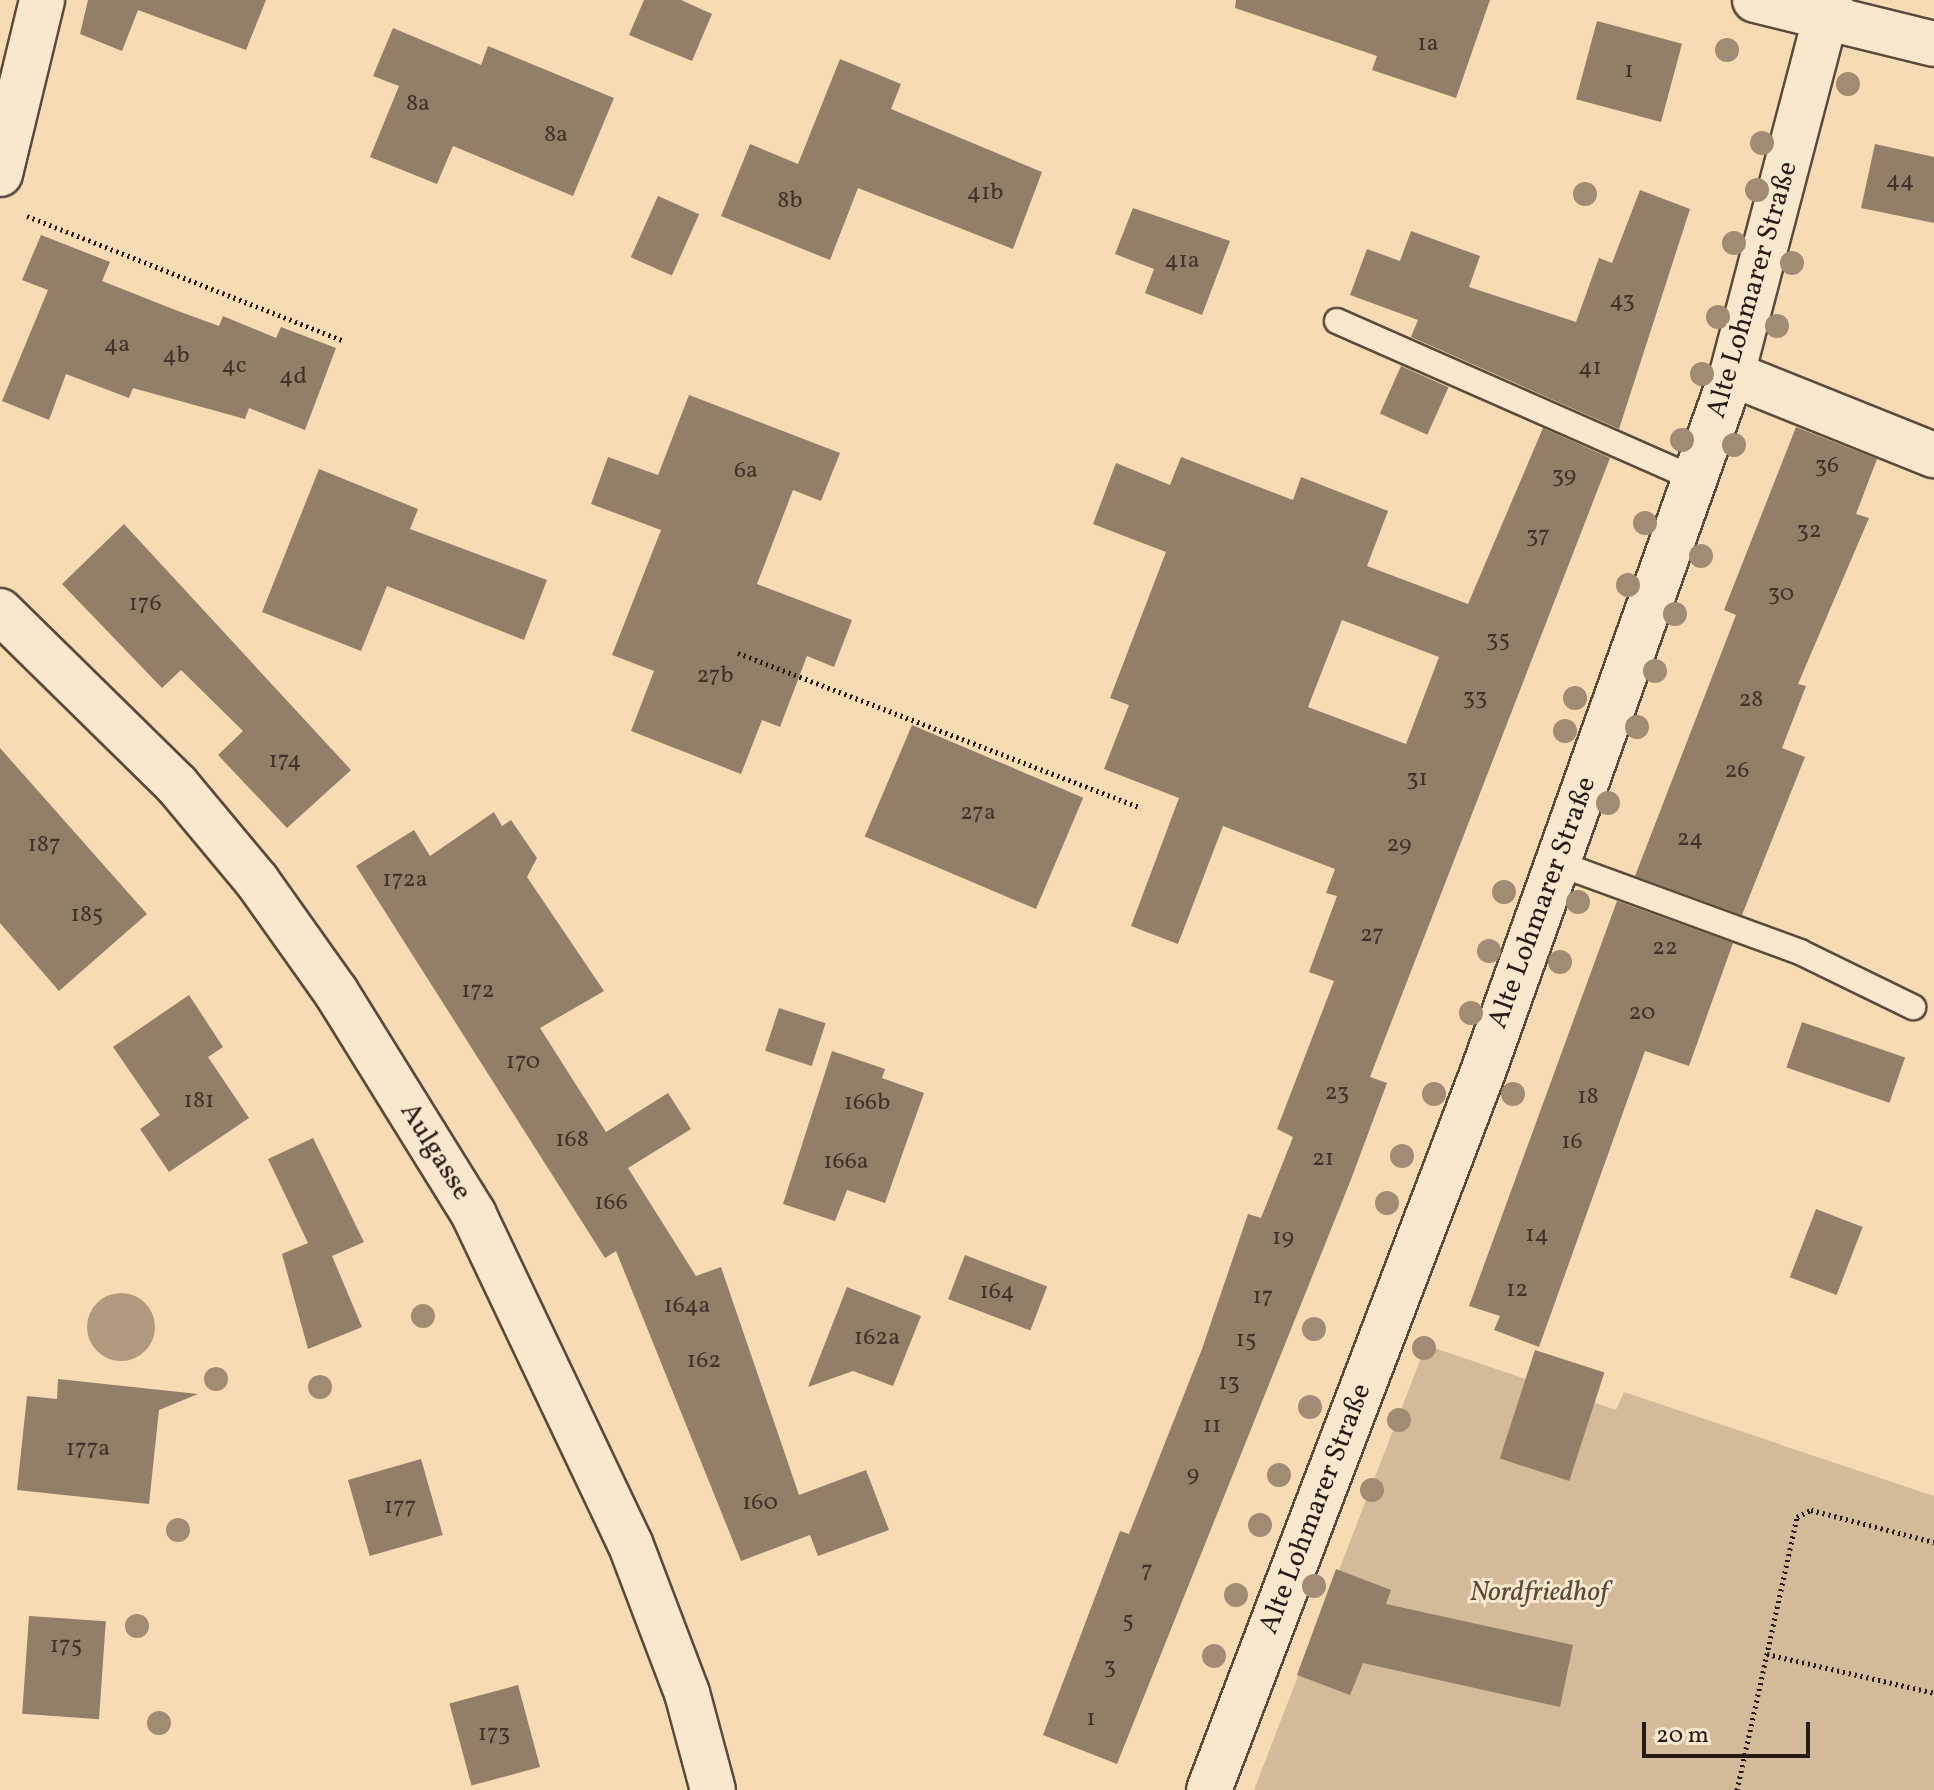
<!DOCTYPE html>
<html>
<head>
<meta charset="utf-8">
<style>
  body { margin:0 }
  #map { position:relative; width:1934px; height:1790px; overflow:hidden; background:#f7dbb3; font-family:Vollkorn,serif }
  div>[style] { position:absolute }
  .green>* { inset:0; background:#d3ba98 }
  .water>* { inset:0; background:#b0997d }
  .round { border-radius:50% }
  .building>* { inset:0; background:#937e67; transform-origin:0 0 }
  .path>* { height:5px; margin-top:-2.5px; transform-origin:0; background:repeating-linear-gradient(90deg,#261a14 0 2px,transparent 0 6px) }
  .roads { filter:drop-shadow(2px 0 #5a4a3c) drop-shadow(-2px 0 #5a4a3c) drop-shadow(0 2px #5a4a3c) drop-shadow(0 -2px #5a4a3c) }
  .service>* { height:24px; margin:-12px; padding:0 12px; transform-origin:12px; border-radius:12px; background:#fae8ce }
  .minor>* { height:44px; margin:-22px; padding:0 22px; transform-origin:22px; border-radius:22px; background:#fae8ce }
  .secondary>* { height:44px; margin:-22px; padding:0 22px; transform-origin:22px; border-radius:22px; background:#fae8ce }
  .trees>* { width:24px; height:24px; margin:-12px; border-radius:50%; background:#a18b72 }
  span { translate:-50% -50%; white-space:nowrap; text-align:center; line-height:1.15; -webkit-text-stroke:6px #fae8ce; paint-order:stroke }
  .number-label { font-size:24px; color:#413329 }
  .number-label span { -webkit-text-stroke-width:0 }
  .street-label { font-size:28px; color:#261a14 }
  .park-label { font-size:28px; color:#5a4a3c; font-style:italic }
  .scale { position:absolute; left:1642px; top:1722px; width:168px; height:36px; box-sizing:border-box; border:4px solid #261a14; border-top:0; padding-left:10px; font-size:24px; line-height:28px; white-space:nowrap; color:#261a14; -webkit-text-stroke:6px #fae8ce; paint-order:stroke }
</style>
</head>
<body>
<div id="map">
  <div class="green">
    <i style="clip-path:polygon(1426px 1345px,1616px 1410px,1624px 1392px,1934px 1496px,1934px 1790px,1254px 1790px)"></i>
  </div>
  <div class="water">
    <i class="round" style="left:87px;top:1293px;width:68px;height:68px"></i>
  </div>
  <div class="building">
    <i style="clip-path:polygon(88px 0,266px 0,246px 50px,138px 10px,122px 51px,80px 34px)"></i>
    <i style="clip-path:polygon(644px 0,681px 0,712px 14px,692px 61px,629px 35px)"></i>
    <i style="clip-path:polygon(1236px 0,1490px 0,1456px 98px,1372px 70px,1377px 56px,1235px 8px)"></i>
    <i style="left:1597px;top:21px;width:88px;height:81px;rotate:15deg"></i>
    <i style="clip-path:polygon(393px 28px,481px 65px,488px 46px,614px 98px,573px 196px,453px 146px,437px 184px,370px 157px,399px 86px,373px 76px)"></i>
    <i style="clip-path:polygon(840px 59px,901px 84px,891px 109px,1042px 172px,1013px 249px,858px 188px,830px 260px,721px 216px,750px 144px,798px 164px)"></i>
    <i style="clip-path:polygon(1875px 144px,1934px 157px,1934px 223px,1861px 208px)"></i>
    <i style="clip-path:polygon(1640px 190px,1690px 209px,1619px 429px,1411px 337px,1418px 320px,1350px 295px,1367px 249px,1400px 261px,1411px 231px,1480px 256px,1469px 287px,1576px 322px,1599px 258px,1612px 263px)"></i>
    <i style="left:658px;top:196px;width:45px;height:67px;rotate:24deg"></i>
    <i style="clip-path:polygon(1133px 208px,1230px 241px,1202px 315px,1145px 293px,1154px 269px,1115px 254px)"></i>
    <i style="clip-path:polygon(41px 235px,110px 262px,102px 281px,178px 311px,219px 326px,223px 316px,276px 338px,281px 327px,336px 348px,305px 430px,249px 408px,245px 419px,133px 388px,129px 398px,66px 374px,49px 420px,2px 401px,48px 290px,22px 280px)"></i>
    <i style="left:1401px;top:366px;width:52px;height:52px;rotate:24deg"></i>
    <i style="clip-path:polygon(689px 395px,840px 453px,821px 501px,793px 490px,757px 584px,852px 620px,834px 667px,807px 656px,780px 727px,762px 720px,741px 774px,631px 731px,654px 671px,612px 655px,661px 530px,591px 504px,608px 457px,658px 475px)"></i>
    <i style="clip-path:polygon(1796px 427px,1877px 459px,1856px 514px,1869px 518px,1798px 684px,1806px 686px,1782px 748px,1805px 757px,1742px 915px,1635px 876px,1736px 615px,1724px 610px)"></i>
    <i style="clip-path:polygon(evenodd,1543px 428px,1610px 458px,1370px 1077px,1387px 1083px,1350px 1182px,1117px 1764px,1043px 1735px,1120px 1531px,1129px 1534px,1202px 1349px,1248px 1214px,1261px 1218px,1293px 1137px,1277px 1129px,1334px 981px,1309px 972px,1337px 896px,1326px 893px,1335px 869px,1223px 826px,1178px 944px,1131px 926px,1179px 798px,1104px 769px,1129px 705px,1110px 698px,1166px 552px,1093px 524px,1116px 463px,1170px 485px,1181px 457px,1293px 500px,1301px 477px,1388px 511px,1367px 566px,1468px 604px,1543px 428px,1342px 620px,1439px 657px,1406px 744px,1308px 707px,1342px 620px)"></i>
    <i style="clip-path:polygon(319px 469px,418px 509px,410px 529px,547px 580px,524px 640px,387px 586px,361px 651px,262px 612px)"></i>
    <i style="clip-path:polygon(124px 524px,351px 770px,287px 828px,218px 755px,243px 731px,181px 670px,162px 688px,62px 584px)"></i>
    <i style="left:912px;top:725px;width:186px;height:121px;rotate:23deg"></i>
    <i style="clip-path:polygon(0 748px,147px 914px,59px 991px,0 923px)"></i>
    <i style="clip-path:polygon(494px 812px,502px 826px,511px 820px,537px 858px,527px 877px,604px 991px,540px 1028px,606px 1132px,668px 1093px,691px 1129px,628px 1168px,696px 1276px,721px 1267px,799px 1495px,866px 1470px,889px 1530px,818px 1556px,810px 1535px,741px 1561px,616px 1251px,605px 1258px,356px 866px,414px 830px,430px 856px)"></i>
    <i style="clip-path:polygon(1617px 901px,1733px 943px,1689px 1066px,1645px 1051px,1539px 1347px,1494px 1330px,1500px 1316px,1469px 1306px)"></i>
    <i style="clip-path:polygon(189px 995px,223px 1047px,208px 1057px,249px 1118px,169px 1172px,140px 1129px,160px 1115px,113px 1047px)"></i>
    <i style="left:779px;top:1008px;width:49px;height:45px;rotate:18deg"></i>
    <i style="left:1802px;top:1022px;width:109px;height:48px;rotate:19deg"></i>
    <i style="clip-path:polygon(832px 1051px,885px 1069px,882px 1078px,924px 1093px,885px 1203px,847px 1190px,835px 1221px,783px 1204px)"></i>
    <i style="clip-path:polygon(313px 1138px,364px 1242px,332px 1256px,362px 1327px,308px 1349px,282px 1254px,308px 1243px,268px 1159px)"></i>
    <i style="left:1816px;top:1209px;width:50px;height:73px;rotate:21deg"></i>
    <i style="left:965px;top:1255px;width:88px;height:47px;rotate:21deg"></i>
    <i style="clip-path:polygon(847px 1287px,921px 1316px,893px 1386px,853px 1371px,808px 1387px)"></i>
    <i style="left:1535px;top:1350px;width:73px;height:114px;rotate:18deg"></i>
    <i style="clip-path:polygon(58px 1379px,198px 1394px,159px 1410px,149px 1504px,17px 1490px,27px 1396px,57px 1399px)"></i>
    <i style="left:421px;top:1459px;width:79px;height:76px;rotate:74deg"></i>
    <i style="clip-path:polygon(1336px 1569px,1391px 1590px,1386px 1604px,1573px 1645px,1560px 1707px,1363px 1663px,1350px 1695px,1297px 1675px)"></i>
    <i style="left:29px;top:1616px;width:77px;height:98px;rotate:4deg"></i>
    <i style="left:518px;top:1685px;width:85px;height:71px;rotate:75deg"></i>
  </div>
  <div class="path">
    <i style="left:27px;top:216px;width:339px;rotate:21.5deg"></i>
    <i style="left:738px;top:653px;width:432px;rotate:21deg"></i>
    <i style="left:1767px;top:1654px;width:171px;rotate:13.1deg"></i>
    <i style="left:1737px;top:1790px;width:280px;rotate:-77.6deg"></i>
    <i style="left:1797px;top:1517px;width:16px;rotate:-27deg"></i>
    <i style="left:1811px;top:1510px;width:127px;rotate:14.6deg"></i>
  </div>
  <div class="roads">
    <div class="service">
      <i style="left:1337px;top:321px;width:391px;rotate:23.8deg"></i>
      <i style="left:1557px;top:863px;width:259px;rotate:20.1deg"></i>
      <i style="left:1800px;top:952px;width:126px;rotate:26deg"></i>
    </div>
    <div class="minor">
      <i style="left:1755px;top:0;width:184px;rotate:13.8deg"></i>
      <i style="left:0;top:174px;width:179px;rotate:-76.4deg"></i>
      <i style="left:1732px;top:374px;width:218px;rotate:21.9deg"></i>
      <i style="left:1209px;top:1790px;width:772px;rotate:-69.12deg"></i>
      <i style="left:1484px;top:1069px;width:738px;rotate:-70.36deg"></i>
      <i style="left:1732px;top:374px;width:387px;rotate:-75.3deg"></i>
    </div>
    <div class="secondary">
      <i style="left:0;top:611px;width:248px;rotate:44.5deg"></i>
      <i style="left:177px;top:785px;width:125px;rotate:50.2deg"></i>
      <i style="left:257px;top:881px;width:136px;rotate:54.6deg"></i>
      <i style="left:336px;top:992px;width:262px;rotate:58.2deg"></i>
      <i style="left:474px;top:1215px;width:363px;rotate:64.6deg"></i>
      <i style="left:630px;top:1543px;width:160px;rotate:69.2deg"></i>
      <i style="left:687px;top:1693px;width:100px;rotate:75deg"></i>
    </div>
  </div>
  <div class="trees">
    <i style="left:1727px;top:50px"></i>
    <i style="left:1848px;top:84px"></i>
    <i style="left:1762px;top:143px"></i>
    <i style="left:1757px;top:190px"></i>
    <i style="left:1585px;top:194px"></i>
    <i style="left:1734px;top:243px"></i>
    <i style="left:1792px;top:263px"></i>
    <i style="left:1718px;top:317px"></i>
    <i style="left:1777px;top:326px"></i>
    <i style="left:1702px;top:374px"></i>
    <i style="left:1682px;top:440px"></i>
    <i style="left:1734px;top:445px"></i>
    <i style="left:1645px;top:523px"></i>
    <i style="left:1701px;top:556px"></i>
    <i style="left:1628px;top:585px"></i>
    <i style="left:1675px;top:614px"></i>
    <i style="left:1655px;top:671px"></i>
    <i style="left:1575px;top:698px"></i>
    <i style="left:1637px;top:727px"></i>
    <i style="left:1565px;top:731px"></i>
    <i style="left:1608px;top:803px"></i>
    <i style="left:1504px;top:892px"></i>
    <i style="left:1578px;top:902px"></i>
    <i style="left:1489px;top:951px"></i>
    <i style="left:1560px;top:962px"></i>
    <i style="left:1471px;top:1013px"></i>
    <i style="left:1434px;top:1094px"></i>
    <i style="left:1513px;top:1094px"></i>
    <i style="left:1402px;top:1156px"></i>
    <i style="left:1387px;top:1203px"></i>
    <i style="left:423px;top:1316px"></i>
    <i style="left:1314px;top:1329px"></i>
    <i style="left:1424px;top:1348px"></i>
    <i style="left:216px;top:1379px"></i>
    <i style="left:320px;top:1387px"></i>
    <i style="left:1310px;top:1407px"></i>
    <i style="left:1399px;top:1420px"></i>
    <i style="left:1279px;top:1475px"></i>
    <i style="left:1372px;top:1490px"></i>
    <i style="left:1260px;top:1525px"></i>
    <i style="left:178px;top:1530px"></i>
    <i style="left:1314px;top:1586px"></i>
    <i style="left:1236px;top:1595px"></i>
    <i style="left:137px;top:1626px"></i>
    <i style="left:1214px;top:1656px"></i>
    <i style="left:159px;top:1723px"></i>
  </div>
  <div class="number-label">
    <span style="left:1428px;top:45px">1a</span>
    <span style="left:1629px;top:72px">1</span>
    <span style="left:418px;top:105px">8a</span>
    <span style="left:556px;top:136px">8a</span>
    <span style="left:1900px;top:182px">44</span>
    <span style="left:985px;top:194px">41b</span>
    <span style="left:790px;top:202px">8b</span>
    <span style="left:1182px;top:262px">41a</span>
    <span style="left:1622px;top:302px">43</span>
    <span style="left:117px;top:346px">4a</span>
    <span style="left:176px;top:357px">4b</span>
    <span style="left:234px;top:367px">4c</span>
    <span style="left:1590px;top:369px">41</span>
    <span style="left:293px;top:378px">4d</span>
    <span style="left:1827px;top:467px">36</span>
    <span style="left:746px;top:472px">6a</span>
    <span style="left:1564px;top:477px">39</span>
    <span style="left:1809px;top:532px">32</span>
    <span style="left:1538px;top:537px">37</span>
    <span style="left:1781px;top:595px">30</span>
    <span style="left:145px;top:605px">176</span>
    <span style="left:1498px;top:641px">35</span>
    <span style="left:715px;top:677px">27b</span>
    <span style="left:1475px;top:699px">33</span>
    <span style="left:1751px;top:701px">28</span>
    <span style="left:285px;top:762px">174</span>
    <span style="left:1737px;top:772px">26</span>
    <span style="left:1417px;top:780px">31</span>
    <span style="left:978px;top:814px">27a</span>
    <span style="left:1690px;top:840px">24</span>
    <span style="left:44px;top:846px">187</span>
    <span style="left:1399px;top:846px">29</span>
    <span style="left:405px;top:881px">172a</span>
    <span style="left:87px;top:916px">185</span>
    <span style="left:1372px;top:936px">27</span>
    <span style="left:1665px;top:949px">22</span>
    <span style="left:478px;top:992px">172</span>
    <span style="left:1642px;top:1014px">20</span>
    <span style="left:523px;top:1063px">170</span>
    <span style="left:1337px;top:1094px">23</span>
    <span style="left:1588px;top:1098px">18</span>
    <span style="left:199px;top:1102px">181</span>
    <span style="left:867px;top:1104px">166b</span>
    <span style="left:572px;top:1141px">168</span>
    <span style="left:1572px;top:1143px">16</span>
    <span style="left:1323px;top:1160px">21</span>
    <span style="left:846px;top:1163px">166a</span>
    <span style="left:611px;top:1204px">166</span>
    <span style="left:1537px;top:1236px">14</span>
    <span style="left:1283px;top:1239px">19</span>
    <span style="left:1517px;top:1291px">12</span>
    <span style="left:997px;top:1293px">164</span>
    <span style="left:1263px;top:1298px">17</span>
    <span style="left:687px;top:1307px">164a</span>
    <span style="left:877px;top:1339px">162a</span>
    <span style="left:1246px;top:1341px">15</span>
    <span style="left:704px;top:1362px">162</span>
    <span style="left:1229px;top:1384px">13</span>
    <span style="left:1212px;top:1427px">11</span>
    <span style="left:88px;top:1450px">177a</span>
    <span style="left:1193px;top:1476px">9</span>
    <span style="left:760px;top:1504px">160</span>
    <span style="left:400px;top:1508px">177</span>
    <span style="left:1147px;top:1572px">7</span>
    <span style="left:1128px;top:1622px">5</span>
    <span style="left:66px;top:1647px">175</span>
    <span style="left:1110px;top:1668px">3</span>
    <span style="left:1091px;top:1720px">1</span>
    <span style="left:494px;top:1735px">173</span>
  </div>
  <div class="street-label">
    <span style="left:1753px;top:290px;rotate:-74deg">Alte Lohmarer Straße</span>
    <span style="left:1543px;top:903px;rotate:-70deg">Alte Lohmarer Straße</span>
    <span style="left:435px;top:1152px;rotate:58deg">Aulgasse</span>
    <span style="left:1316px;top:1509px;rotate:-69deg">Alte Lohmarer Straße</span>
  </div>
  <div class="park-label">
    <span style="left:1539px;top:1593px">Nordfriedhof</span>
  </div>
  <div class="scale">20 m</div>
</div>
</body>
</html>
